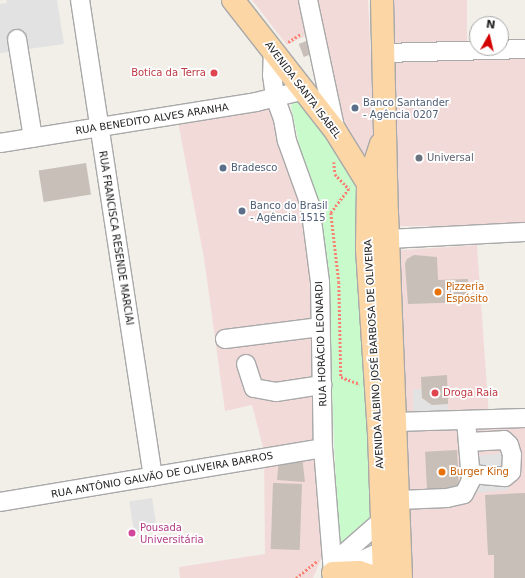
<!DOCTYPE html>
<html>
<head>
<meta charset="utf-8">
<style>
  body { margin:0 }
  #map { position:relative; width:525px; height:578px; overflow:hidden; background:#f2efe9; font-family:"DejaVu Sans",sans-serif }
  div>[style] { position:absolute }
  .commercial>* { inset:0; background:#f2dad9; transform-origin:0 0 }
  .park>* { inset:0; background:#c8facc }
  .parking>* { inset:0; background:#e2e2e2; transform-origin:0 0 }
  .building>* { inset:0; background:#c7bfb8; transform-origin:0 0 }
  .path>* { height:2.5px; margin-top:-1.25px; transform-origin:0; background:repeating-linear-gradient(90deg,#fa8072 0 2px,transparent 0 4px) }
  .roads { filter:drop-shadow(1px 0 #a9a9a9) drop-shadow(-1px 0 #a9a9a9) drop-shadow(0 1px #a9a9a9) drop-shadow(0 -1px #a9a9a9) }
  .minor>* { height:18px; margin:-9px; padding:0 9px; transform-origin:9px; border-radius:9px; background:#fff }
  .major>* { height:22px; margin:-11px; padding:0 11px; transform-origin:11px; border-radius:11px; background:#fcd6a4 }
  .dots>* { width:11px; height:11px; translate:-50% -50%; box-sizing:border-box; border:2px solid #fff; border-radius:50% }
  span { translate:-50% -50%; white-space:nowrap; text-align:center; line-height:1.15; -webkit-text-stroke:3.5px #fff; paint-order:stroke }
  .health-label { font-size:10px; color:#be3a42 }
  .right { translate:-100% -50%; text-align:right }
  .left { translate:0 -50%; text-align:left }
  .street-label { font-size:10px; color:#222 }
  .service-label { font-size:10px; color:#4e5e75 }
  .worship-label { font-size:10px; color:#5b616d }
  .food-label { font-size:10px; color:#c56008 }
  .hotel-label { font-size:10px; color:#b23c85 }
  .north { position:absolute; left:469px; top:16px; width:40px; height:40px; box-sizing:border-box; background:#fff; border:1px solid #a7a7a7; border-radius:50%; rotate:8deg; font-size:11px; font-weight:700; line-height:16px; text-align:center; color:#222 }
  .north::after { content:''; display:block; margin:auto; width:14px; height:18px; background:#d40000; clip-path:polygon(50% 0,100% 100%,50% 72%,0 100%) }
</style>
</head>
<body>
<div id="map">
  <div class="commercial">
    <i style="clip-path:polygon(252px 0,305px 0,315px 31px,287px 45px)"></i>
    <i style="clip-path:polygon(316px 0,368px 0,375px 139px,365px 160px,338px 118px,325px 32px)"></i>
    <i style="left:390px;top:0;width:77px;height:47px"></i>
    <i style="left:525px;top:53px;width:173px;height:137px;rotate:90deg"></i>
    <i style="clip-path:polygon(270px 108px,302px 207px,312px 281px,325px 550px,313px 578px,180px 578px,179px 567px,265px 554px,264px 451px,252px 405px,225px 411px,204px 258px,178px 122px)"></i>
    <i style="left:477px;top:245px;width:169px;height:83px;rotate:86deg"></i>
    <i style="left:525px;top:425px;width:153px;height:123px;rotate:90deg"></i>
  </div>
  <div class="park">
    <i style="clip-path:polygon(295px 98px,304px 98px,349px 165px,358px 196px,373px 520px,344px 544px,340px 541px,338px 531px,327px 275px,320px 211px,306px 177px,291px 106px)"></i>
  </div>
  <div class="parking">
    <i style="clip-path:polygon(6px 0,57px 0,64px 44px,0 53px,0 4px,7px 3px)"></i>
    <i style="clip-path:polygon(422px 389px,422px 398px,432px 405px,448px 404px,449px 415px,413px 415px,413px 390px)"></i>
    <i style="left:506px;top:453px;width:37px;height:36px;rotate:85deg"></i>
    <i style="left:152px;top:498px;width:31px;height:23px;rotate:81deg"></i>
  </div>
  <div class="building">
    <i style="left:309px;top:40px;width:14px;height:11px;rotate:69deg"></i>
    <i style="left:86px;top:163px;width:32px;height:48px;rotate:81deg"></i>
    <i style="clip-path:polygon(414px 255px,437px 257px,438px 280px,468px 279px,469px 302px,408px 304px,405px 264px,407px 259px)"></i>
    <i style="clip-path:polygon(447px 375px,448px 404px,432px 405px,422px 398px,421px 377px)"></i>
    <i style="left:457px;top:450px;width:44px;height:32px;rotate:87deg"></i>
    <i style="clip-path:polygon(302px 456px,305px 482px,277px 480px,279px 459px)"></i>
    <i style="left:273px;top:483px;width:29px;height:66px;rotate:2deg"></i>
    <i style="clip-path:polygon(525px 493px,525px 578px,494px 578px,494px 555px,488px 555px,485px 495px)"></i>
  </div>
  <div class="path">
    <i style="left:288px;top:42px;width:15px;rotate:-32deg"></i>
    <i style="left:334px;top:162px;width:12px;rotate:85deg"></i>
    <i style="left:335px;top:174px;width:21px;rotate:47deg"></i>
    <i style="left:349px;top:189px;width:30px;rotate:127deg"></i>
    <i style="left:331px;top:213px;width:69px;rotate:83.4deg"></i>
    <i style="left:339px;top:282px;width:95px;rotate:88.8deg"></i>
    <i style="left:341px;top:377px;width:20px;rotate:20deg"></i>
    <i style="left:296px;top:578px;width:28px;rotate:-39deg"></i>
  </div>
  <div class="roads">
    <div class="minor">
      <i style="left:80px;top:0;width:482px;rotate:81.3deg"></i>
      <i style="left:308px;top:0;width:135px;rotate:78deg"></i>
      <i style="left:17px;top:39px;width:100px;rotate:80.8deg"></i>
      <i style="left:273px;top:49px;width:26px;rotate:92deg"></i>
      <i style="left:272px;top:75px;width:22px;rotate:82deg"></i>
      <i style="left:275px;top:97px;width:23px;rotate:70deg"></i>
      <i style="left:283px;top:119px;width:22px;rotate:80deg"></i>
      <i style="left:287px;top:141px;width:68px;rotate:70.2deg"></i>
      <i style="left:310px;top:205px;width:78px;rotate:82.6deg"></i>
      <i style="left:320px;top:282px;width:166px;rotate:89deg"></i>
      <i style="left:323px;top:448px;width:125px;rotate:85.4deg"></i>
      <i style="left:384px;top:53px;width:141px;rotate:-1.6deg"></i>
      <i style="left:0;top:143px;width:259px;rotate:-9.1deg"></i>
      <i style="left:256px;top:102px;width:49px;rotate:-14deg"></i>
      <i style="left:388px;top:239px;width:137px;rotate:-2.9deg"></i>
      <i style="left:225px;top:339px;width:96px;rotate:-7.2deg"></i>
      <i style="left:246px;top:364px;width:25px;rotate:72deg"></i>
      <i style="left:254px;top:388px;width:22px;rotate:10deg"></i>
      <i style="left:276px;top:392px;width:47px;rotate:-8.7deg"></i>
      <i style="left:395px;top:422px;width:130px;rotate:-1.8deg"></i>
      <i style="left:468px;top:442px;width:36px;rotate:-3deg"></i>
      <i style="left:504px;top:440px;width:7px;rotate:45deg"></i>
      <i style="left:509px;top:445px;width:10px;rotate:73deg"></i>
      <i style="left:512px;top:455px;width:17px;rotate:93deg"></i>
      <i style="left:511px;top:472px;width:8px;rotate:140deg"></i>
      <i style="left:505px;top:477px;width:34px;rotate:-175deg"></i>
      <i style="left:399px;top:500px;width:48px;rotate:-2.4deg"></i>
      <i style="left:447px;top:498px;width:17px;rotate:-13deg"></i>
      <i style="left:464px;top:494px;width:16px;rotate:-63deg"></i>
      <i style="left:471px;top:480px;width:60px;rotate:-94.8deg"></i>
      <i style="left:0;top:502px;width:327px;rotate:-9.5deg"></i>
      <i style="left:337px;top:571px;width:62px;rotate:-23.7deg"></i>
      <i style="left:333px;top:573px;width:17px;rotate:-66deg"></i>
      <i style="left:340px;top:557px;width:55px;rotate:-41.3deg"></i>
    </div>
    <div class="major">
      <i style="left:233px;top:0;width:167px;rotate:52deg"></i>
      <i style="left:336px;top:132px;width:68px;rotate:58.2deg"></i>
      <i style="left:382px;top:0;width:213px;rotate:88.7deg"></i>
      <i style="left:387px;top:213px;width:365px;rotate:87.8deg"></i>
      <i style="left:381px;top:144px;width:42px;rotate:108deg"></i>
      <i style="left:368px;top:184px;width:65px;rotate:90.9deg"></i>
      <i style="left:367px;top:249px;width:184px;rotate:86.3deg"></i>
      <i style="left:379px;top:433px;width:145px;rotate:88deg"></i>
      <i style="left:333px;top:573px;width:26px;rotate:-2deg"></i>
      <i style="left:359px;top:572px;width:19px;rotate:18deg"></i>
    </div>
  </div>
  <div class="dots">
    <i style="left:214px;top:73px;background:#e0444e"></i>
    <i style="left:355px;top:108px;background:#5c6f8a"></i>
    <i style="left:419px;top:158px;background:#6b7280"></i>
    <i style="left:223px;top:168px;background:#5c6f8a"></i>
    <i style="left:242px;top:211px;background:#5c6f8a"></i>
    <i style="left:438px;top:292px;background:#e8710a"></i>
    <i style="left:435px;top:393px;background:#e0444e"></i>
    <i style="left:442px;top:472px;background:#e8710a"></i>
    <i style="left:132px;top:533px;background:#d1479c"></i>
  </div>
  <div class="health-label">
    <span class="right" style="left:206px;top:73px">Botica da Terra</span>
    <span class="left" style="left:443px;top:393px">Droga Raia</span>
  </div>
  <div class="street-label">
    <span style="left:303px;top:90px;rotate:53deg">AVENIDA SANTA ISABEL</span>
    <span style="left:152px;top:119px;rotate:-9deg">RUA BENEDITO ALVES ARANHA</span>
    <span style="left:116px;top:238px;rotate:81deg">RUA FRANCISCA RESENDE MARCIAI</span>
    <span style="left:321px;top:344px;rotate:-92deg">RUA HORÁCIO LEONARDI</span>
    <span style="left:374px;top:354px;rotate:-93deg">AVENIDA ALBINO JOSÉ BARBOSA DE OLIVEIRA</span>
    <span style="left:162px;top:475px;rotate:-10deg">RUA ANTÔNIO GALVÃO DE OLIVEIRA BARROS</span>
  </div>
  <div class="service-label">
    <span class="left" style="left:363px;top:108px">Banco Santander<br>- Agência 0207</span>
    <span class="left" style="left:231px;top:168px">Bradesco</span>
    <span class="left" style="left:250px;top:211px">Banco do Brasil<br>- Agência 1515</span>
  </div>
  <div class="worship-label">
    <span class="left" style="left:427px;top:158px">Universal</span>
  </div>
  <div class="food-label">
    <span class="left" style="left:446px;top:292px">Pizzeria<br>Espósito</span>
    <span class="left" style="left:450px;top:472px">Burger King</span>
  </div>
  <div class="hotel-label">
    <span class="left" style="left:140px;top:533px">Pousada<br>Universitária</span>
  </div>
  <div class="north">N</div>
</div>
</body>
</html>
